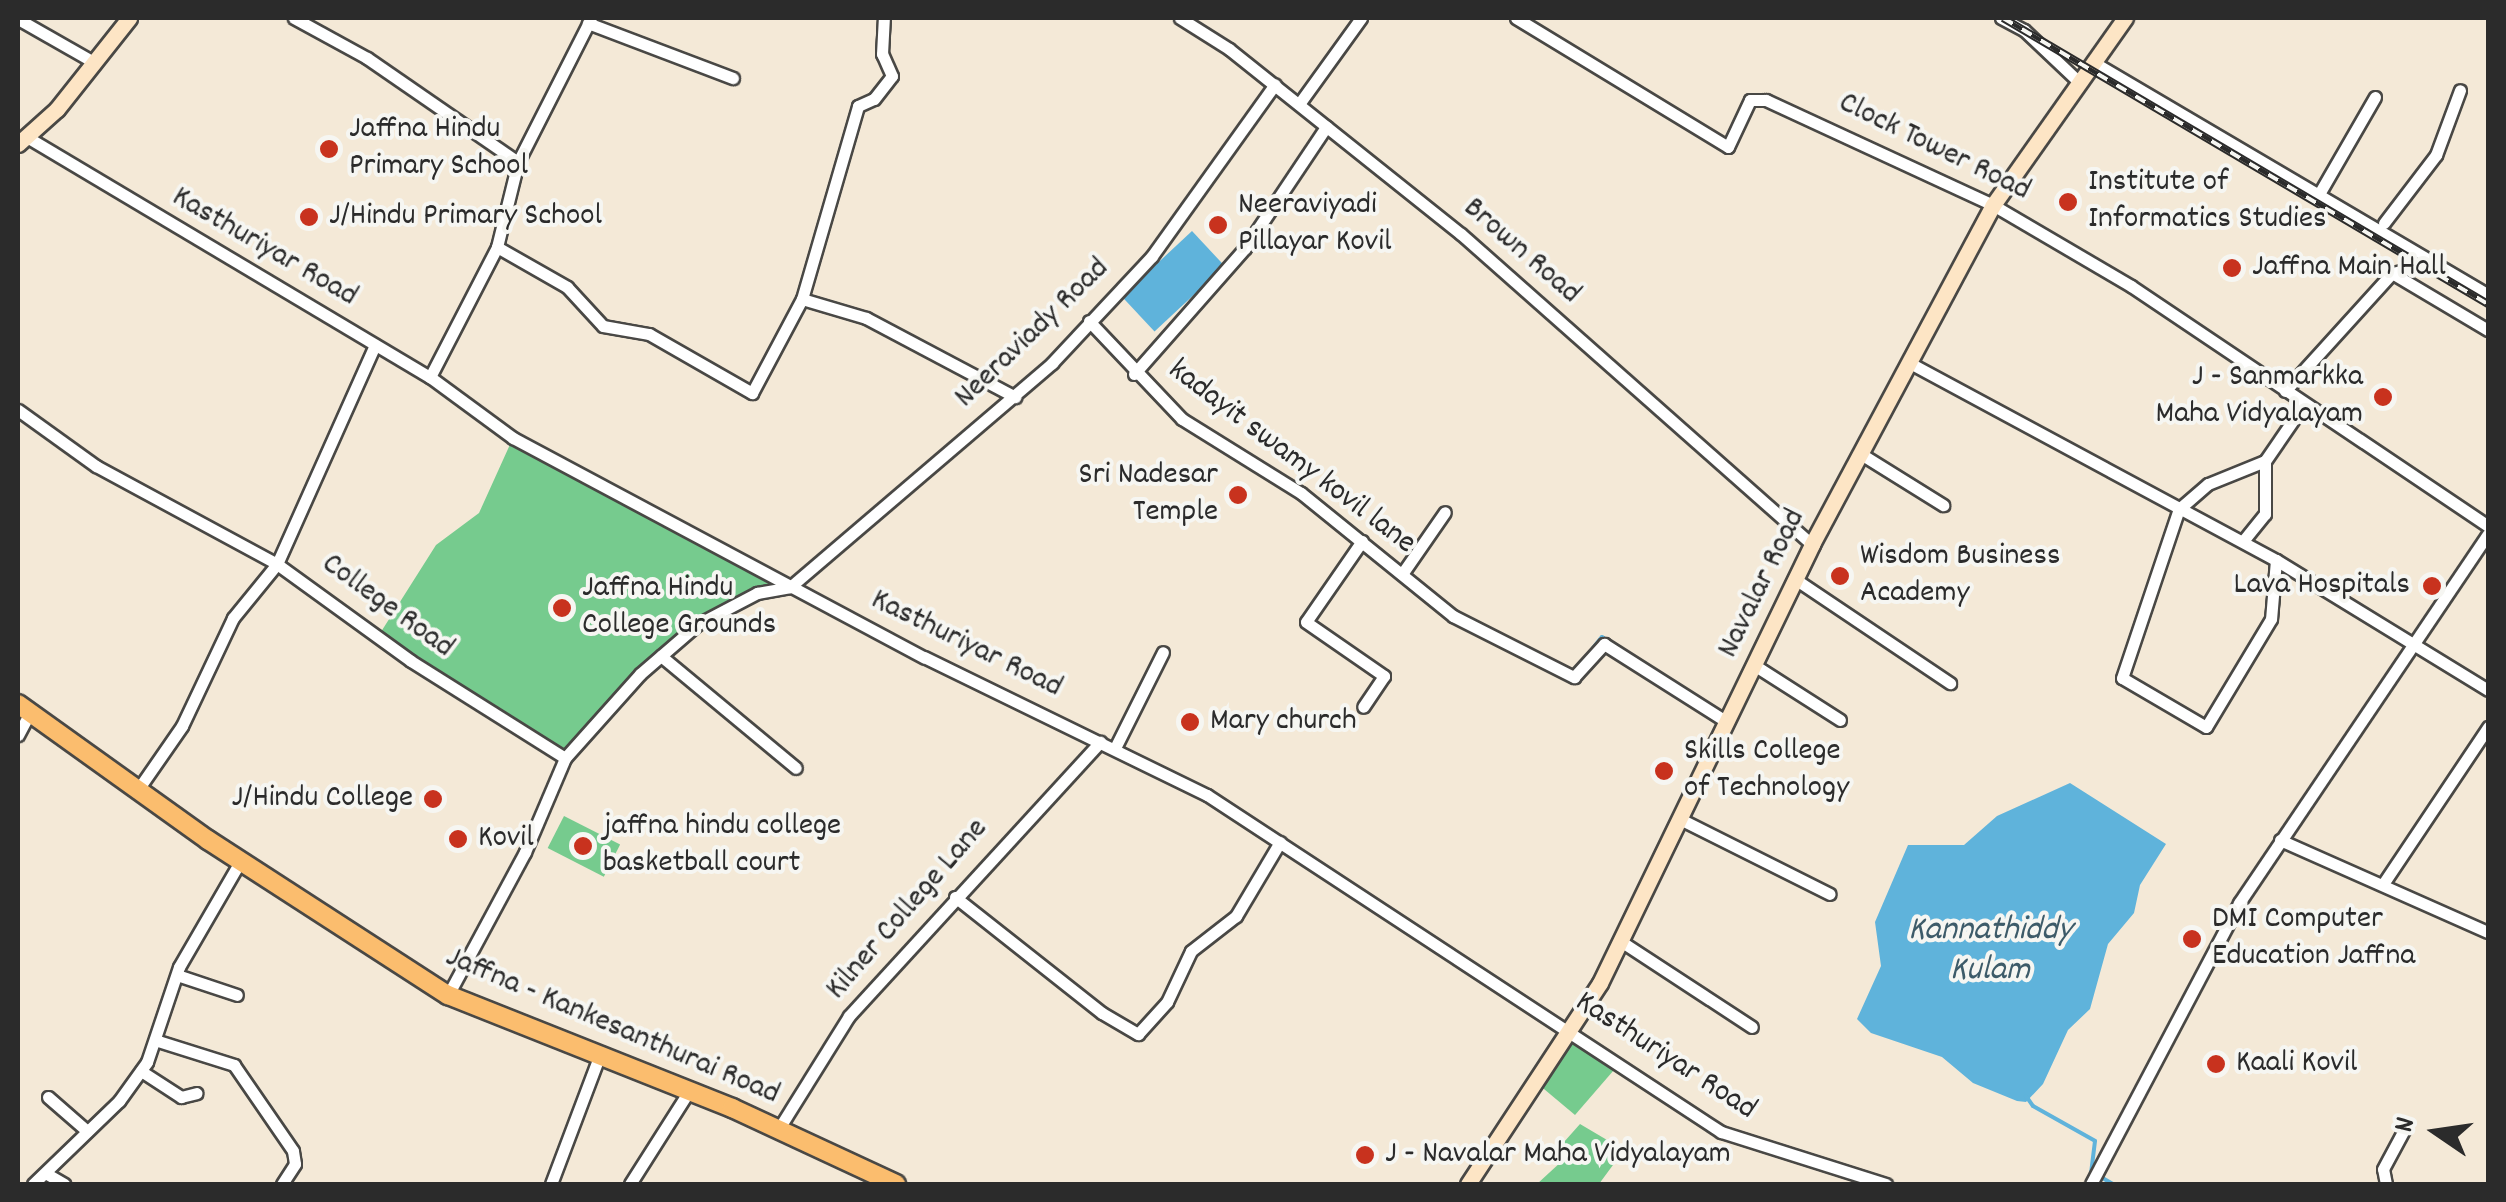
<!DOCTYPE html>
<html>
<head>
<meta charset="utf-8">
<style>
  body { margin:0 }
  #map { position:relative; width:2506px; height:1202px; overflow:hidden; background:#f4e9d7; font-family:Dekko,sans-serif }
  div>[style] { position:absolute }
  .green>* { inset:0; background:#76cb8e; transform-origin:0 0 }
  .water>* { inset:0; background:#5fb3db; transform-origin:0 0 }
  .stream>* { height:4px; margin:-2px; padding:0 2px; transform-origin:2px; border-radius:2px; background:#5fb3db }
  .roads { filter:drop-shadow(2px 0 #494845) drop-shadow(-2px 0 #494845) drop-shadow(0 2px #494845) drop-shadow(0 -2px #494845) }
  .street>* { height:11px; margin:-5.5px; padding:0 5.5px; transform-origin:5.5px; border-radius:5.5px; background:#fff }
  .secondary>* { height:15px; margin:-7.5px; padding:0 7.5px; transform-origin:7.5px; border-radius:7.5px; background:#fde5c5 }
  .primary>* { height:18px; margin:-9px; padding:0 9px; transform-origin:9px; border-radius:9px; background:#fbbd6e }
  .rail>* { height:8px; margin-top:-4px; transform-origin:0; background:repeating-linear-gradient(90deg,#f6f6f2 0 11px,#2b2b2b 0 22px); box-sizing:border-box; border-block:2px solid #2b2b2b }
  .dots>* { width:28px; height:28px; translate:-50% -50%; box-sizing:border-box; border:5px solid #f6f6f2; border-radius:50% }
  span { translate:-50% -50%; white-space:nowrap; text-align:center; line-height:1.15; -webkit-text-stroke:8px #f6f6f2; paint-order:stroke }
  .poi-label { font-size:32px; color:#2b2b2b }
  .left { translate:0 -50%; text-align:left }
  .right { translate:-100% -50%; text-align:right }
  .street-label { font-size:32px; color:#2b2b2b }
  .water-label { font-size:35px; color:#3d5b69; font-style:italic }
  .frame { position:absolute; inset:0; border:20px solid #2b2b2b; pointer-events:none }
  .north { position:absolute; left:2386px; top:1082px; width:100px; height:100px; -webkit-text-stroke:8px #f6f6f2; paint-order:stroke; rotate:283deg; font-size:28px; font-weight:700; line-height:40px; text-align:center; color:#2b2b2b }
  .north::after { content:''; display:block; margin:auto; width:35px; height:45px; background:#2b2b2b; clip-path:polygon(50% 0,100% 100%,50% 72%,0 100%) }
</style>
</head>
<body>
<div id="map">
  <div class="green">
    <i style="clip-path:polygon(513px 438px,790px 587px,757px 593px,698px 624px,640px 674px,565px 758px,379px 635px,436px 545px,479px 513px)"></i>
    <i style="left:564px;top:816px;width:63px;height:36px;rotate:27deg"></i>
    <i style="clip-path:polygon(1575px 1031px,1620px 1063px,1575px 1115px,1538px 1084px)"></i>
    <i style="clip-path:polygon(1580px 1124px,1624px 1150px,1599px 1184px,1537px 1184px,1562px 1161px,1564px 1142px)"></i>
  </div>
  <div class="water">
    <i style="left:1192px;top:231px;width:48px;height:96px;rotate:47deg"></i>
    <i style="clip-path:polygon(2070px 783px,2166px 844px,2140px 885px,2134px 913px,2108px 944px,2090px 1009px,2068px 1030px,2043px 1084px,2026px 1102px,2017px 1101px,1973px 1083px,1942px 1057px,1871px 1033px,1857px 1019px,1881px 966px,1875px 922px,1908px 845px,1964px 845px,1997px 816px)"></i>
  </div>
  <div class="stream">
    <i style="left:1593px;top:648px;width:14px;rotate:-51deg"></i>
    <i style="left:1602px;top:637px;width:6px;rotate:31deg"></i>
    <i style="left:2026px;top:1096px;width:12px;rotate:55deg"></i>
    <i style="left:2033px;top:1106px;width:71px;rotate:29.4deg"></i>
    <i style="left:2095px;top:1141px;width:31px;rotate:97deg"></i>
    <i style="left:2099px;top:1176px;width:16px;rotate:30deg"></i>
  </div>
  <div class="roads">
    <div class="street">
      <i style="left:294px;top:18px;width:83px;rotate:28.7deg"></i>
      <i style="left:367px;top:58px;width:183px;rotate:34.6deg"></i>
      <i style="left:1180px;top:18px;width:58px;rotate:32.3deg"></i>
      <i style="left:1229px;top:49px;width:297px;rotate:38.6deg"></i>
      <i style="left:1461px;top:234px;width:468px;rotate:41.5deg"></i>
      <i style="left:1516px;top:18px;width:248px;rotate:31.3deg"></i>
      <i style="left:1728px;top:147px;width:52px;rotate:-64.9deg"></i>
      <i style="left:1750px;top:100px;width:16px"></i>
      <i style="left:1766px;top:100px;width:250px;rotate:24.8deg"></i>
      <i style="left:1993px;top:205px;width:160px;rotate:30.4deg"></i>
      <i style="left:2131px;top:286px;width:430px;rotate:33.9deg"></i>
      <i style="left:2001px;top:18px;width:26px;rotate:28deg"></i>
      <i style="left:2024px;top:30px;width:76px;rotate:43.4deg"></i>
      <i style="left:18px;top:19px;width:89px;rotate:29.7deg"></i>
      <i style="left:588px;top:23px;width:155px;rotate:20.8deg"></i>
      <i style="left:2093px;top:62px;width:459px;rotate:30.5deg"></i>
      <i style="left:1299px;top:104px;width:106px;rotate:-54.2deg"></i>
      <i style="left:27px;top:137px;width:469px;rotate:30.8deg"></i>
      <i style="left:430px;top:377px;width:103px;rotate:36.3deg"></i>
      <i style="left:513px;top:438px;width:466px;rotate:28.1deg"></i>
      <i style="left:924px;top:657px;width:315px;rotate:26deg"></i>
      <i style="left:1207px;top:795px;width:615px;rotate:33.25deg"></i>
      <i style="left:1721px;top:1132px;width:173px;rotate:17.5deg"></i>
      <i style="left:2319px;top:194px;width:112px;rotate:-60deg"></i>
      <i style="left:2384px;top:223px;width:86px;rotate:-52.6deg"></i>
      <i style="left:2436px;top:155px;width:69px;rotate:-69.7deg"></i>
      <i style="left:497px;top:247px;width:81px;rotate:29.7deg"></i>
      <i style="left:567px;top:287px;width:53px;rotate:47.3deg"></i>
      <i style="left:603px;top:326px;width:47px;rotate:9.9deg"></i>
      <i style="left:649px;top:334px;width:119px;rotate:29.8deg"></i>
      <i style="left:752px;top:393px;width:106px;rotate:-62deg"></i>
      <i style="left:802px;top:299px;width:201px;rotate:-73.8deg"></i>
      <i style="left:858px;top:106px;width:17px;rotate:-24deg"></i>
      <i style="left:874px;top:99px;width:29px;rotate:-52deg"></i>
      <i style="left:892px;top:76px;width:24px;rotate:-114deg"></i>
      <i style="left:882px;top:54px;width:36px;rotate:-87deg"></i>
      <i style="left:2392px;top:273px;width:112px;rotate:30.7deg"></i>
      <i style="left:802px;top:299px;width:67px;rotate:16.5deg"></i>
      <i style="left:866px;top:318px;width:169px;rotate:27.9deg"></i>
      <i style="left:1089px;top:321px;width:135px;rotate:46.5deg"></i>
      <i style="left:1182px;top:419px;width:140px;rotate:31.9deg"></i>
      <i style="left:1301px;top:493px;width:196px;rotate:39deg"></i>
      <i style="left:1453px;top:616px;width:136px;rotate:26.8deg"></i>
      <i style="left:1574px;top:677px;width:45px;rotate:-47.7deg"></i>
      <i style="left:1604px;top:644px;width:146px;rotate:32.4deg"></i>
      <i style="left:375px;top:345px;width:240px;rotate:114.1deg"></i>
      <i style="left:277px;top:564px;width:165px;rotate:35.9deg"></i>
      <i style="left:411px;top:661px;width:182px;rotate:32.2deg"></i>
      <i style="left:1908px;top:362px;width:418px;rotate:28.3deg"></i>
      <i style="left:2276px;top:560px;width:249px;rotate:31.5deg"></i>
      <i style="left:1134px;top:374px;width:168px;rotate:-48.6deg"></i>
      <i style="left:1245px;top:248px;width:146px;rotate:-56.2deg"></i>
      <i style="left:430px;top:377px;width:146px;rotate:-62.7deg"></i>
      <i style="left:497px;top:247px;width:88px;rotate:-76.1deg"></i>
      <i style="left:518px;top:162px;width:161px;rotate:-63.1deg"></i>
      <i style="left:2285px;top:391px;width:159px;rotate:-47.8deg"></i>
      <i style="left:2392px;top:273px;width:36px;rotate:-13deg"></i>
      <i style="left:18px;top:410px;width:96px;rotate:35.7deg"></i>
      <i style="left:96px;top:466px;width:206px;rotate:28.4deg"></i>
      <i style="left:277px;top:564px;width:70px;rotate:129.2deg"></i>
      <i style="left:233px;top:618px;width:119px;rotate:115.3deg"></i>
      <i style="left:182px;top:726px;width:75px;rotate:124.7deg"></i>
      <i style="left:1861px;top:454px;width:97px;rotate:31.9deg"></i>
      <i style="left:1362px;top:541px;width:98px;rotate:124.7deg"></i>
      <i style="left:1306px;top:622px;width:95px;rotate:34.7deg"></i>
      <i style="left:1384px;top:676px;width:37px;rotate:124deg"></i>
      <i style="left:2243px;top:541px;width:35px;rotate:-51deg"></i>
      <i style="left:2265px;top:514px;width:53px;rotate:-90deg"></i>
      <i style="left:2276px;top:560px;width:59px;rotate:94.8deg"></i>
      <i style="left:2271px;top:619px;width:126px;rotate:121deg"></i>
      <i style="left:2206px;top:727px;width:97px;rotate:-149.7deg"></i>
      <i style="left:2122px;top:678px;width:178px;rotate:-71.4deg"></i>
      <i style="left:2179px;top:509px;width:38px;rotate:-41deg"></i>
      <i style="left:2208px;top:484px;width:61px;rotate:-22deg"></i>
      <i style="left:2265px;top:461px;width:69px;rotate:-55.6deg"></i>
      <i style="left:1402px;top:574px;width:75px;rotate:-55.3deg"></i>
      <i style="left:1795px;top:579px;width:187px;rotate:33.9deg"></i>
      <i style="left:661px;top:656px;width:175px;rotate:39.7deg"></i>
      <i style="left:1754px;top:665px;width:102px;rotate:32.6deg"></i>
      <i style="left:18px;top:735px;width:26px;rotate:-62deg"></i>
      <i style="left:1115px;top:748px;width:107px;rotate:-63.4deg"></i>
      <i style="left:1682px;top:820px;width:165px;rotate:26.6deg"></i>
      <i style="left:2280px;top:840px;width:227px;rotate:23.9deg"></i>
      <i style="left:2383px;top:884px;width:189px;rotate:-56.2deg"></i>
      <i style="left:955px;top:897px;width:187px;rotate:38.3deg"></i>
      <i style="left:1102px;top:1013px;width:42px;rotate:30.3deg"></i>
      <i style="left:1138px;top:1034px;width:43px;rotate:-47.8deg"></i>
      <i style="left:1167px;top:1002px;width:56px;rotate:-64.8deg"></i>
      <i style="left:1191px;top:951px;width:57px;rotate:-37.9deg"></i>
      <i style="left:1236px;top:916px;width:86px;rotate:-59.3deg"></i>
      <i style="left:1622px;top:942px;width:155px;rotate:33.2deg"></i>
      <i style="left:177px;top:975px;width:63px;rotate:18.4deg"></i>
      <i style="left:448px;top:995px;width:162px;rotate:-61.7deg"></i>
      <i style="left:525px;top:852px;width:102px;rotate:-66.9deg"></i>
      <i style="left:565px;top:758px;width:113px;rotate:-48.2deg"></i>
      <i style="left:640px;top:674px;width:77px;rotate:-40.8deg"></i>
      <i style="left:698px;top:624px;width:67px;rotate:-27.7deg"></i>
      <i style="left:757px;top:593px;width:34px;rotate:-10deg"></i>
      <i style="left:790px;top:587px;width:345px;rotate:-40.5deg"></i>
      <i style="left:1052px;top:363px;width:146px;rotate:-46.9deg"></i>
      <i style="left:1152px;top:256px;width:211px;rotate:-54.4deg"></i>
      <i style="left:158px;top:1041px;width:80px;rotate:17.5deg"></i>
      <i style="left:234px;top:1065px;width:104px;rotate:55.5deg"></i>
      <i style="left:293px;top:1151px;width:13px;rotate:81deg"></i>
      <i style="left:295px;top:1164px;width:24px;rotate:123deg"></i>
      <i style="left:141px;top:1071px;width:48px;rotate:33deg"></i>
      <i style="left:181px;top:1097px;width:16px;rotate:-14deg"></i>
      <i style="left:48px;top:1097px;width:52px;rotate:41.1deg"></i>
      <i style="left:778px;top:1130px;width:134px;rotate:-58.1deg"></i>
      <i style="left:849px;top:1016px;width:372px;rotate:-47.5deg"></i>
      <i style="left:47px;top:1174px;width:20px;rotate:30deg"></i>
      <i style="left:33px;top:1184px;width:120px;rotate:-44deg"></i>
      <i style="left:119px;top:1101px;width:48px;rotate:-54.3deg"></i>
      <i style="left:147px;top:1062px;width:100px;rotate:-71.4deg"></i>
      <i style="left:179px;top:967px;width:124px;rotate:-59.9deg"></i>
      <i style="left:551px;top:1184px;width:136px;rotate:-69.3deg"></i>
      <i style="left:630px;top:1184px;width:110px;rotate:-57.6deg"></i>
      <i style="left:2091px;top:1184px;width:318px;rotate:-62.2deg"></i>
      <i style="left:2239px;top:903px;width:445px;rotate:-56deg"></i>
      <i style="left:2386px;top:1184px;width:15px;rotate:-101deg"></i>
      <i style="left:2383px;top:1169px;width:47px;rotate:-61.8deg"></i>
    </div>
    <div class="secondary">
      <i style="left:18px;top:144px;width:52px;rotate:-41.9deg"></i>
      <i style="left:57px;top:109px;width:116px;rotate:-51.6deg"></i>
      <i style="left:1468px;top:1184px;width:240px;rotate:-56.7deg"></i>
      <i style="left:1600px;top:983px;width:488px;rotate:-64.2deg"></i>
      <i style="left:1812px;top:544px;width:384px;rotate:-61.9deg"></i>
      <i style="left:1993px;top:205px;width:229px;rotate:-54.8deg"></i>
    </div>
    <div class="primary">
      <i style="left:18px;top:704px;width:234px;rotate:35.6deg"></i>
      <i style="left:208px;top:840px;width:286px;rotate:32.9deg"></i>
      <i style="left:448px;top:995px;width:306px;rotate:21.7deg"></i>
      <i style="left:732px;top:1108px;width:181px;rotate:24.9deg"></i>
    </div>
  </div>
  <div class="rail">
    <i style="left:2003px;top:18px;width:563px;rotate:30.53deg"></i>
  </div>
  <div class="dots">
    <i style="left:329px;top:149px;background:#c8321e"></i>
    <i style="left:2068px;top:202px;background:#c8321e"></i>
    <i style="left:309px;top:217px;background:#c8321e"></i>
    <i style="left:1218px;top:225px;background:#c8321e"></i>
    <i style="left:2232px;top:268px;background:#c8321e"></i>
    <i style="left:2383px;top:397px;background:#c8321e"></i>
    <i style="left:1238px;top:495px;background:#c8321e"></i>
    <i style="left:1840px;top:576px;background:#c8321e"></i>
    <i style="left:2432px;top:586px;background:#c8321e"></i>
    <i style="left:562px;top:608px;background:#c8321e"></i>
    <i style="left:1190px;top:722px;background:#c8321e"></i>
    <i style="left:1664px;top:771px;background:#c8321e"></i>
    <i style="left:433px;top:799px;background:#c8321e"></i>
    <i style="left:458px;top:839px;background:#c8321e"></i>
    <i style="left:583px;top:846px;background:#c8321e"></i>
    <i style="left:2192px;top:939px;background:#c8321e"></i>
    <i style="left:2216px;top:1064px;background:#c8321e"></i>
    <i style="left:1365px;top:1155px;background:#c8321e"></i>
  </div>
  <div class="poi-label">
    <span class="left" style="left:349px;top:149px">Jaffna Hindu<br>Primary School</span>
    <span class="left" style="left:2088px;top:202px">Institute of<br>Informatics Studies</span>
    <span class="left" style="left:1238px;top:225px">Neeraviyadi<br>Pillayar Kovil</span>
    <span class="left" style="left:329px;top:217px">J/Hindu Primary School</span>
    <span class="left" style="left:2252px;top:268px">Jaffna Main Hall</span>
    <span class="right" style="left:2363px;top:397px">J - Sanmarkka<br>Maha Vidyalayam</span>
    <span class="right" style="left:1218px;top:495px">Sri Nadesar<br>Temple</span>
    <span class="left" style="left:1860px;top:576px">Wisdom Business<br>Academy</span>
    <span class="right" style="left:2410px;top:586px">Lava Hospitals</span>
    <span class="left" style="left:582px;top:608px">Jaffna Hindu<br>College Grounds</span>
    <span class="left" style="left:1210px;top:722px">Mary church</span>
    <span class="left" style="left:1684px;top:771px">Skills College<br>of Technology</span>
    <span class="right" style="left:413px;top:799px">J/Hindu College</span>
    <span class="left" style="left:603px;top:846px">jaffna hindu college<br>basketball court</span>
    <span class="left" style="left:478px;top:839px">Kovil</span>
    <span class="left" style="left:2212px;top:939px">DMI Computer<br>Education Jaffna</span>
    <span class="left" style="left:2236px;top:1064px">Kaali Kovil</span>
    <span class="left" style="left:1385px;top:1155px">J - Navalar Maha Vidyalayam</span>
  </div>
  <div class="street-label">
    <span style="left:1934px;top:148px;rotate:26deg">Clock Tower Road</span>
    <span style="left:264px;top:248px;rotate:30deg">Kasthuriyar Road</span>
    <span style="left:1521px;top:252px;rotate:41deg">Brown Road</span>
    <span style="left:1033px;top:334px;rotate:-44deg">Neeraviady Road</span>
    <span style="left:1291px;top:458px;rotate:37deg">kadayit swamy kovil lane</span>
    <span style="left:1763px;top:584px;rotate:-64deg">Navalar Road</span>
    <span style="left:387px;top:607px;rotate:36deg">College Road</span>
    <span style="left:966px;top:645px;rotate:26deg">Kasthuriyar Road</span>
    <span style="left:908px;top:910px;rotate:-49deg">Kilner College Lane</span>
    <span style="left:612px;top:1027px;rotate:23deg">Jaffna - Kankesanthurai Road</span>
    <span style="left:1665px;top:1057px;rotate:33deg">Kasthuriyar Road</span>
  </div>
  <div class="water-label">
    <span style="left:1990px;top:951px">Kannathiddy<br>Kulam</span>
  </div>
  <div class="frame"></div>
  <div class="north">N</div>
</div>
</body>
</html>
